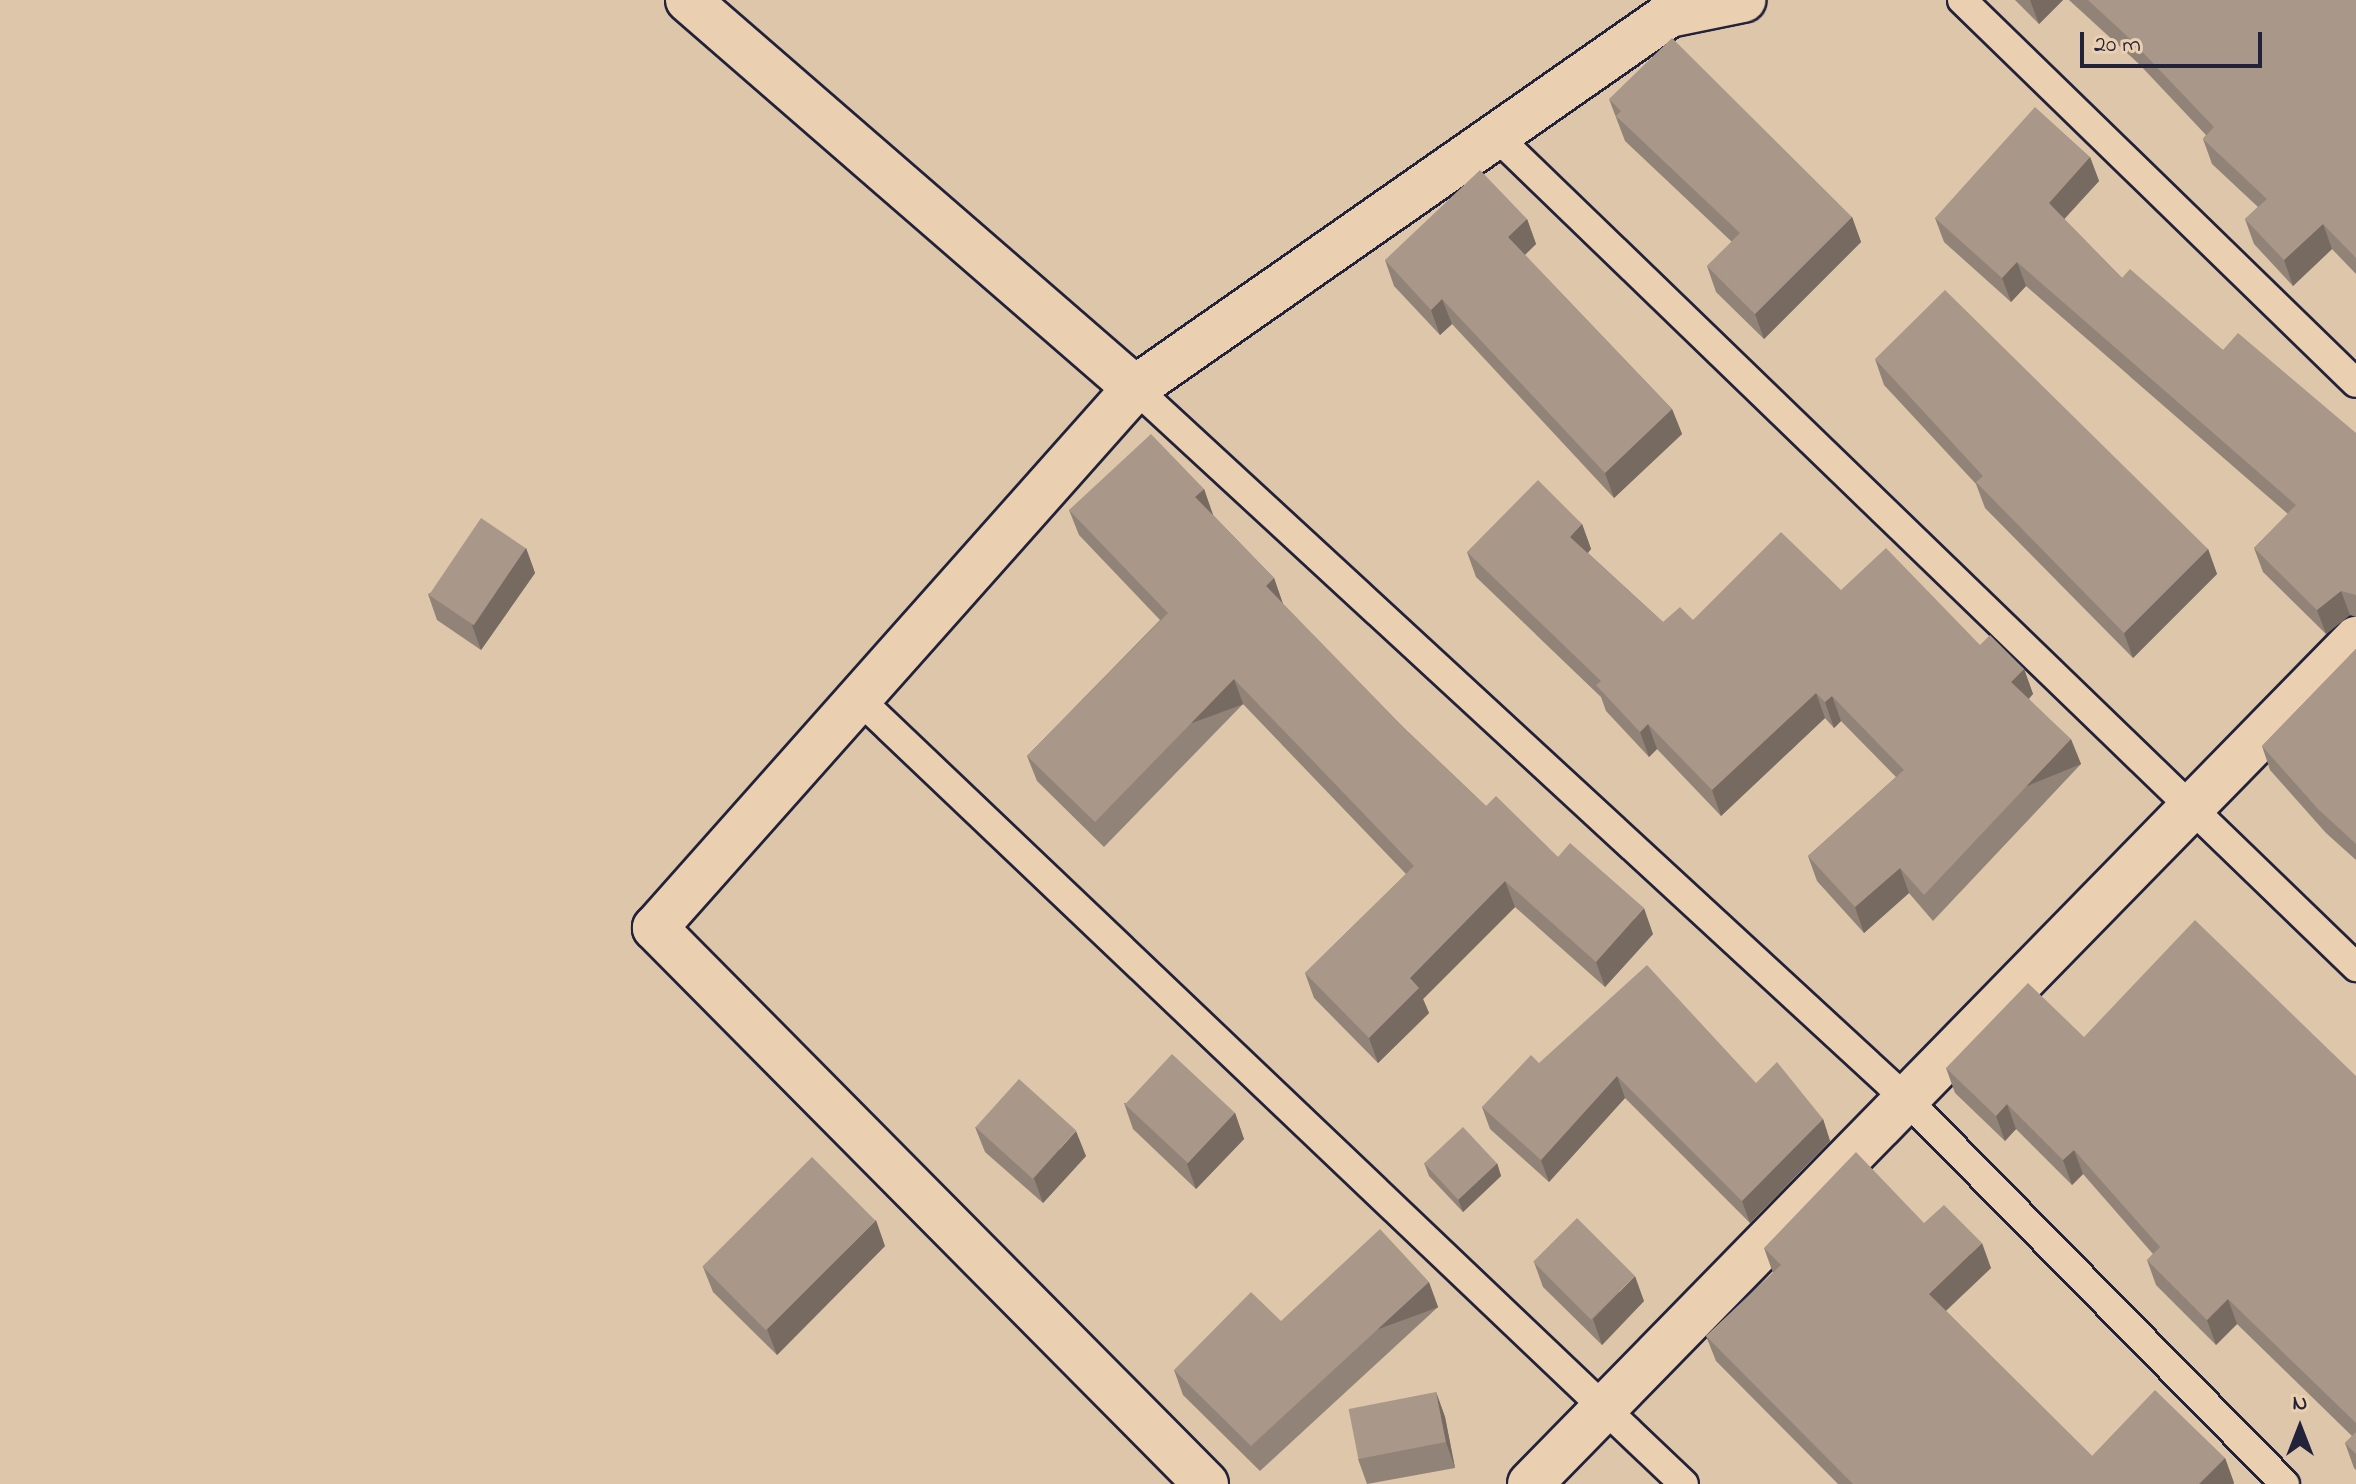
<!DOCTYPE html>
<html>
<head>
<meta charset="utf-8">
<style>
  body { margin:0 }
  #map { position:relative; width:2356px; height:1484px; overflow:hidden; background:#dec6aa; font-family:"Indie Flower",sans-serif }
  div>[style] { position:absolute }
  .roads { filter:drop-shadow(2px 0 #22223b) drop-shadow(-2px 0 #22223b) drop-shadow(0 2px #22223b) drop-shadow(0 -2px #22223b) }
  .lane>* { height:28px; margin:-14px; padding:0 14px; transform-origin:14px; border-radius:14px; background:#ead0b1 }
  .street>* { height:44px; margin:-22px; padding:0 22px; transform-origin:22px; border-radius:22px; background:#ead0b1 }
  .wall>* { inset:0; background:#918377 }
  .shaded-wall>* { inset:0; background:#766a61; transform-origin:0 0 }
  .building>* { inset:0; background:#a9988a; transform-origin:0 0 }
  span { translate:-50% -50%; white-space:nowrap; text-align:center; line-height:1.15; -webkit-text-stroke:6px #ead0b1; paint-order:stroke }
  .north { position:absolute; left:2260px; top:1388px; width:80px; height:80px; -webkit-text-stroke:6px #ead0b1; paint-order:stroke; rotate:0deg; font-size:22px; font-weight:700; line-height:32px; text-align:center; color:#22223b }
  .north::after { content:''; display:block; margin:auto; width:28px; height:36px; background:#22223b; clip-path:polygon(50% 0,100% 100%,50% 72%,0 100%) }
  .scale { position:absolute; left:2080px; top:32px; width:182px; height:36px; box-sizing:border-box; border:4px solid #22223b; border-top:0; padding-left:10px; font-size:24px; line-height:28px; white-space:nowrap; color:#22223b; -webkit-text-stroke:6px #ead0b1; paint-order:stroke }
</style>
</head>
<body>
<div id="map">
  <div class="roads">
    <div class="lane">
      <i style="left:1962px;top:0;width:549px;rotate:44.19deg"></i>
      <i style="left:1492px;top:132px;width:1202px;rotate:44.02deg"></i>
      <i style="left:1135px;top:388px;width:1049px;rotate:42.68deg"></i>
      <i style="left:1906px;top:1099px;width:540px;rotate:45.45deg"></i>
      <i style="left:858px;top:698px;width:1140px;rotate:43.58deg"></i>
    </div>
    <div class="street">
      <i style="left:688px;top:0;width:592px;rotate:40.96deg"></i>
      <i style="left:1206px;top:1484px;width:783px;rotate:-134.74deg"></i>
      <i style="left:655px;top:928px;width:722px;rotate:-48.37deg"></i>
      <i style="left:1135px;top:388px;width:651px;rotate:-34.93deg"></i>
      <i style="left:1669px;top:15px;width:76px;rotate:-11.5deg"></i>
      <i style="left:1530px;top:1484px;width:1182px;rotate:-45.65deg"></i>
    </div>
  </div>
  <div class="wall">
    <i style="clip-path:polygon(2015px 0,2063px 0,2039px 24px)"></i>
    <i style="clip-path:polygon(2069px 0,2356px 0,2356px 274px,2332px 249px,2293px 286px,2254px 244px,2245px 219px,2258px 207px,2212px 164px,2203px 139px,2206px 135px,2139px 64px)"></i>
    <i style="clip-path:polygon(1609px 99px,1852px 217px,1861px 242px,1764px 339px,1716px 292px,1707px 266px,1732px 242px,1625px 141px)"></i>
    <i style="clip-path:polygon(2090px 157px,2099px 181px,2064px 219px,2122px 278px,2223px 350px,2356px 433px,2356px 617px,2350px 615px,2326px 634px,2263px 572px,2254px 548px,2288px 514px,2026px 286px,2011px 302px,1944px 242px,1935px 218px)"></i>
    <i style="clip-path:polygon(1527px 219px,1536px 244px,1525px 255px,1672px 409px,1682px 434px,1614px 498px,1452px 324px,1440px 335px,1394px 286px,1385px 260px)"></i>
    <i style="clip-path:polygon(1875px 359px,2208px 549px,2217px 574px,2133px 658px,1985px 508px,1976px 484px,1884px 385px)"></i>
    <i style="clip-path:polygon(1204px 489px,1213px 515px,1274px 578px,1283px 604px,1403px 727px,1486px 806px,1558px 857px,1653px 934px,1605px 987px,1515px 907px,1423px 999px,1429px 1013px,1378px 1063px,1314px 998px,1305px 973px,1406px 874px,1243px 704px,1104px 847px,1037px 781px,1027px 756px,1160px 620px,1079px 535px,1069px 510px)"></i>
    <i style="clip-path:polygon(1582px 524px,1591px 549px,1588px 553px,1663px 622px,1693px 620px,1841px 590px,1980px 645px,2024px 669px,2033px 694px,2029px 699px,2081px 764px,1933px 921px,1909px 893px,1864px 933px,1817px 881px,1808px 856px,1896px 777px,1841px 721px,1834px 728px,1825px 718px,1721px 816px,1657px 749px,1649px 757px,1606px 711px,1601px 697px,1476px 577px,1467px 552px)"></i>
    <i style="clip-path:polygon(526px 548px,535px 573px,481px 650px,437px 620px,428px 594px)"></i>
    <i style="clip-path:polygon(2356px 649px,2356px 860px,2326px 833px,2270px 770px,2262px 746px)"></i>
    <i style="clip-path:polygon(2084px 1037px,2356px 1076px,2356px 1470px,2354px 1468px,2345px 1443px,2352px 1436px,2237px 1324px,2216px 1345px,2156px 1285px,2147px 1260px,2153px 1254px,2083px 1174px,2072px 1185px,2016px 1129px,2005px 1141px,1955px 1093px,1946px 1068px)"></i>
    <i style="clip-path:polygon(1539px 1063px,1756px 1083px,1823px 1119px,1830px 1141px,1750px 1223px,1625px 1098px,1549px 1182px,1490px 1129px,1482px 1107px)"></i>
    <i style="clip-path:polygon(1124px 1103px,1235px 1113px,1244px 1139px,1196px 1189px,1133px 1129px)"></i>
    <i style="clip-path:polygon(975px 1127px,1086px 1156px,1043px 1203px,985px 1152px)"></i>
    <i style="clip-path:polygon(1424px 1163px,1497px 1163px,1501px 1176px,1463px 1212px,1429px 1176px)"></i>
    <i style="clip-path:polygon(1924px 1223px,1991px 1268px,1946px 1311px,2092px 1456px,2225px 1458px,2234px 1483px,2233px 1484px,1838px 1484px,1716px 1361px,1706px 1336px,1773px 1273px,1764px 1248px)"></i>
    <i style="clip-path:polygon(885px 1246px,777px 1355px,713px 1292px,703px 1267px)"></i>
    <i style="clip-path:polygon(1534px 1262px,1644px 1301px,1602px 1345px,1543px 1287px)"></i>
    <i style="clip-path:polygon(1438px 1307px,1260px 1471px,1183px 1395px,1174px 1370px,1281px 1321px)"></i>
    <i style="clip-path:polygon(1436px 1392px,1445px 1417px,1455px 1468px,1367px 1484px,1358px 1459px)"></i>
  </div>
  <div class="shaded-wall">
    <i style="clip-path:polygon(2030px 0,2063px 0,2039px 24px)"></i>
    <i style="clip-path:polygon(2090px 157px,2099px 181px,2057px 227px,2049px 203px)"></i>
    <i style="clip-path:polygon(1852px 217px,1861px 242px,1764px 339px,1755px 314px)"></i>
    <i style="clip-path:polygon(1527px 219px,1536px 244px,1517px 262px,1508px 237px)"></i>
    <i style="clip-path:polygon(2323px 224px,2332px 249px,2293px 286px,2284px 260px)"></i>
    <i style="clip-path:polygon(2017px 262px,2026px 286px,2011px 302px,2002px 278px)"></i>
    <i style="clip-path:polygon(1442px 299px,1452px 324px,1440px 335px,1431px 310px)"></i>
    <i style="clip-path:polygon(1672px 409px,1682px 434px,1614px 498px,1605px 473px)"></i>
    <i style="clip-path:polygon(1204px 489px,1213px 515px,1195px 497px)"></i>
    <i style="clip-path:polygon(1582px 524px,1591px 549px,1579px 562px,1570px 537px)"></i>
    <i style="clip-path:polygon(526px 548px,535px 573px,481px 650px,472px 625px)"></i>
    <i style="clip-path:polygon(2208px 549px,2217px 574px,2133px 658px,2124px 633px)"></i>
    <i style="clip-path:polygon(1274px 578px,1283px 604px,1266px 586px)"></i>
    <i style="clip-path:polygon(2341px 591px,2350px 615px,2326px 634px,2317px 610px)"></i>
    <i style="clip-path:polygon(2024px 669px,2033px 694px,2020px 707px,2011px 682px)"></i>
    <i style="left:1234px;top:679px;width:27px;height:199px;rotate:70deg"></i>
    <i style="clip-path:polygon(1816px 693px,1825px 718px,1721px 816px,1712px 790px)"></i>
    <i style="clip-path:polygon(1832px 696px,1841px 721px,1834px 728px,1825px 702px)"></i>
    <i style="clip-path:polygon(1648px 724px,1657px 749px,1649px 757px,1640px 732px)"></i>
    <i style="left:2071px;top:739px;width:27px;height:214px;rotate:68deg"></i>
    <i style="clip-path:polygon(1900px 868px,1909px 893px,1864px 933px,1855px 907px)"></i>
    <i style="clip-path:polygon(1505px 881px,1515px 907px,1423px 999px,1429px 1013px,1378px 1063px,1369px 1038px,1410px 978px)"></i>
    <i style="clip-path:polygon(1644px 908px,1653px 934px,1605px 987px,1596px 962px)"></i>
    <i style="clip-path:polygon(1617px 1076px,1625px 1098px,1549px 1182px,1541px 1160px)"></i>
    <i style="clip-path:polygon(2007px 1104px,2016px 1129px,2005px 1141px,1996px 1116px)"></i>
    <i style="clip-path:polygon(1235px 1113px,1244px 1139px,1196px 1189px,1187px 1164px)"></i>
    <i style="clip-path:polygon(1823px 1119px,1830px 1141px,1750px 1223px,1742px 1201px)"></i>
    <i style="clip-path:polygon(1076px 1131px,1086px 1156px,1043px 1203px,1034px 1178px)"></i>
    <i style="clip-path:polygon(2074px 1150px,2083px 1174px,2072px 1185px,2063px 1160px)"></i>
    <i style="clip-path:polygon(1497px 1163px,1501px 1176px,1463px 1212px,1458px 1199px)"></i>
    <i style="clip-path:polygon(876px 1220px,885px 1246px,777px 1355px,767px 1329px)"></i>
    <i style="clip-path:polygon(1982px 1243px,1991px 1268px,1938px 1318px,1929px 1294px)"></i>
    <i style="clip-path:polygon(1635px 1276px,1644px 1301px,1602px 1345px,1593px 1319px)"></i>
    <i style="left:1429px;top:1282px;width:27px;height:242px;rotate:70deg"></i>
    <i style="clip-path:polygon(2228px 1299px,2237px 1324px,2216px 1345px,2207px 1320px)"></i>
    <i style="clip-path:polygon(1436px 1392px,1445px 1417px,1455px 1468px,1446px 1442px)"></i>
    <i style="clip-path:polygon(2225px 1458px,2234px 1483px,2233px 1484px,2199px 1484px)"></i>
  </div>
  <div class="building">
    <i style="clip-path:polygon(2088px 0,2356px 0,2356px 258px,2323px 224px,2284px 260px,2245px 219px,2267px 199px,2203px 139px,2214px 127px,2129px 38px)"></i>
    <i style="clip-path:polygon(1672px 38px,1852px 217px,1755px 314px,1707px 266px,1740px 233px,1616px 116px,1621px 111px,1609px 99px)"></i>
    <i style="clip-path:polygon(2035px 107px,2090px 157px,2049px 203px,2122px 278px,2130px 269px,2223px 350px,2238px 333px,2356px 433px,2356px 595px,2341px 591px,2317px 610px,2254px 548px,2296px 505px,2017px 262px,2002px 278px,1935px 218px)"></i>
    <i style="clip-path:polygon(1480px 170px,1527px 219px,1508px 237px,1672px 409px,1605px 473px,1442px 299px,1431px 310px,1385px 260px)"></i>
    <i style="clip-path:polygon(1945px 290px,2208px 549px,2124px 633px,1976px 482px,1983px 476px,1875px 359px)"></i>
    <i style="clip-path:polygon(1151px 434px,1204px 489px,1195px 497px,1274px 578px,1266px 586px,1403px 727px,1486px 806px,1496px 796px,1558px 857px,1570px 843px,1644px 908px,1596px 962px,1505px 881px,1410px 978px,1419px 988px,1369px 1038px,1305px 973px,1414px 866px,1234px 679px,1095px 822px,1027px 756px,1168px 613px,1069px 510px)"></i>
    <i style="clip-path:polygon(1538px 480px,1582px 524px,1570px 537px,1663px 622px,1680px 607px,1693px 620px,1781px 532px,1841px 590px,1886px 548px,1980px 645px,1990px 635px,2024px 669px,2011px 682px,2071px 739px,1924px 895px,1900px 868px,1855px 907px,1808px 856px,1904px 770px,1832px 696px,1825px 702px,1816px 693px,1712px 790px,1648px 724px,1640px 732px,1596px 685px,1601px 681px,1467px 552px)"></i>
    <i style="left:481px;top:518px;width:54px;height:93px;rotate:34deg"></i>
    <i style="clip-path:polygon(2356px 649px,2356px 844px,2318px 809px,2262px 746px)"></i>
    <i style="clip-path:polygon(2195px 920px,2356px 1076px,2356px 1423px,2228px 1299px,2207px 1320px,2147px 1260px,2160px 1247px,2074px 1150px,2063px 1160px,2007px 1104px,1996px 1116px,1946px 1068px,2028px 983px,2084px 1037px)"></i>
    <i style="clip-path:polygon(1647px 965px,1756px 1083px,1777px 1062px,1823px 1119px,1742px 1201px,1617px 1076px,1541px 1160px,1482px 1107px,1531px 1055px,1539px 1063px)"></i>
    <i style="left:1172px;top:1054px;width:86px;height:69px;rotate:43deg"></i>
    <i style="left:1019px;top:1079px;width:77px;height:65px;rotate:42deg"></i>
    <i style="left:1463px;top:1127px;width:50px;height:53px;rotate:47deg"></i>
    <i style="clip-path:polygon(1856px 1152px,1924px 1223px,1944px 1205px,1982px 1243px,1929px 1294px,2092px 1456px,2155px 1390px,2225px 1458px,2199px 1484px,1853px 1484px,1706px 1336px,1781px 1265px,1764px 1248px)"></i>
    <i style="left:812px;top:1157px;width:90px;height:155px;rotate:45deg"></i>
    <i style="left:1577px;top:1218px;width:82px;height:62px;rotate:45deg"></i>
    <i style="clip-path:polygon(1380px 1229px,1429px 1282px,1251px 1446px,1174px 1370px,1251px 1292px,1281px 1321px)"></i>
    <i style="left:1436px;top:1392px;width:51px;height:89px;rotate:79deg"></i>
    <i style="clip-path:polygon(2356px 1432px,2356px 1454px,2345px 1443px)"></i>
  </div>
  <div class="north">N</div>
  <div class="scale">20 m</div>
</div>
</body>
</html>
